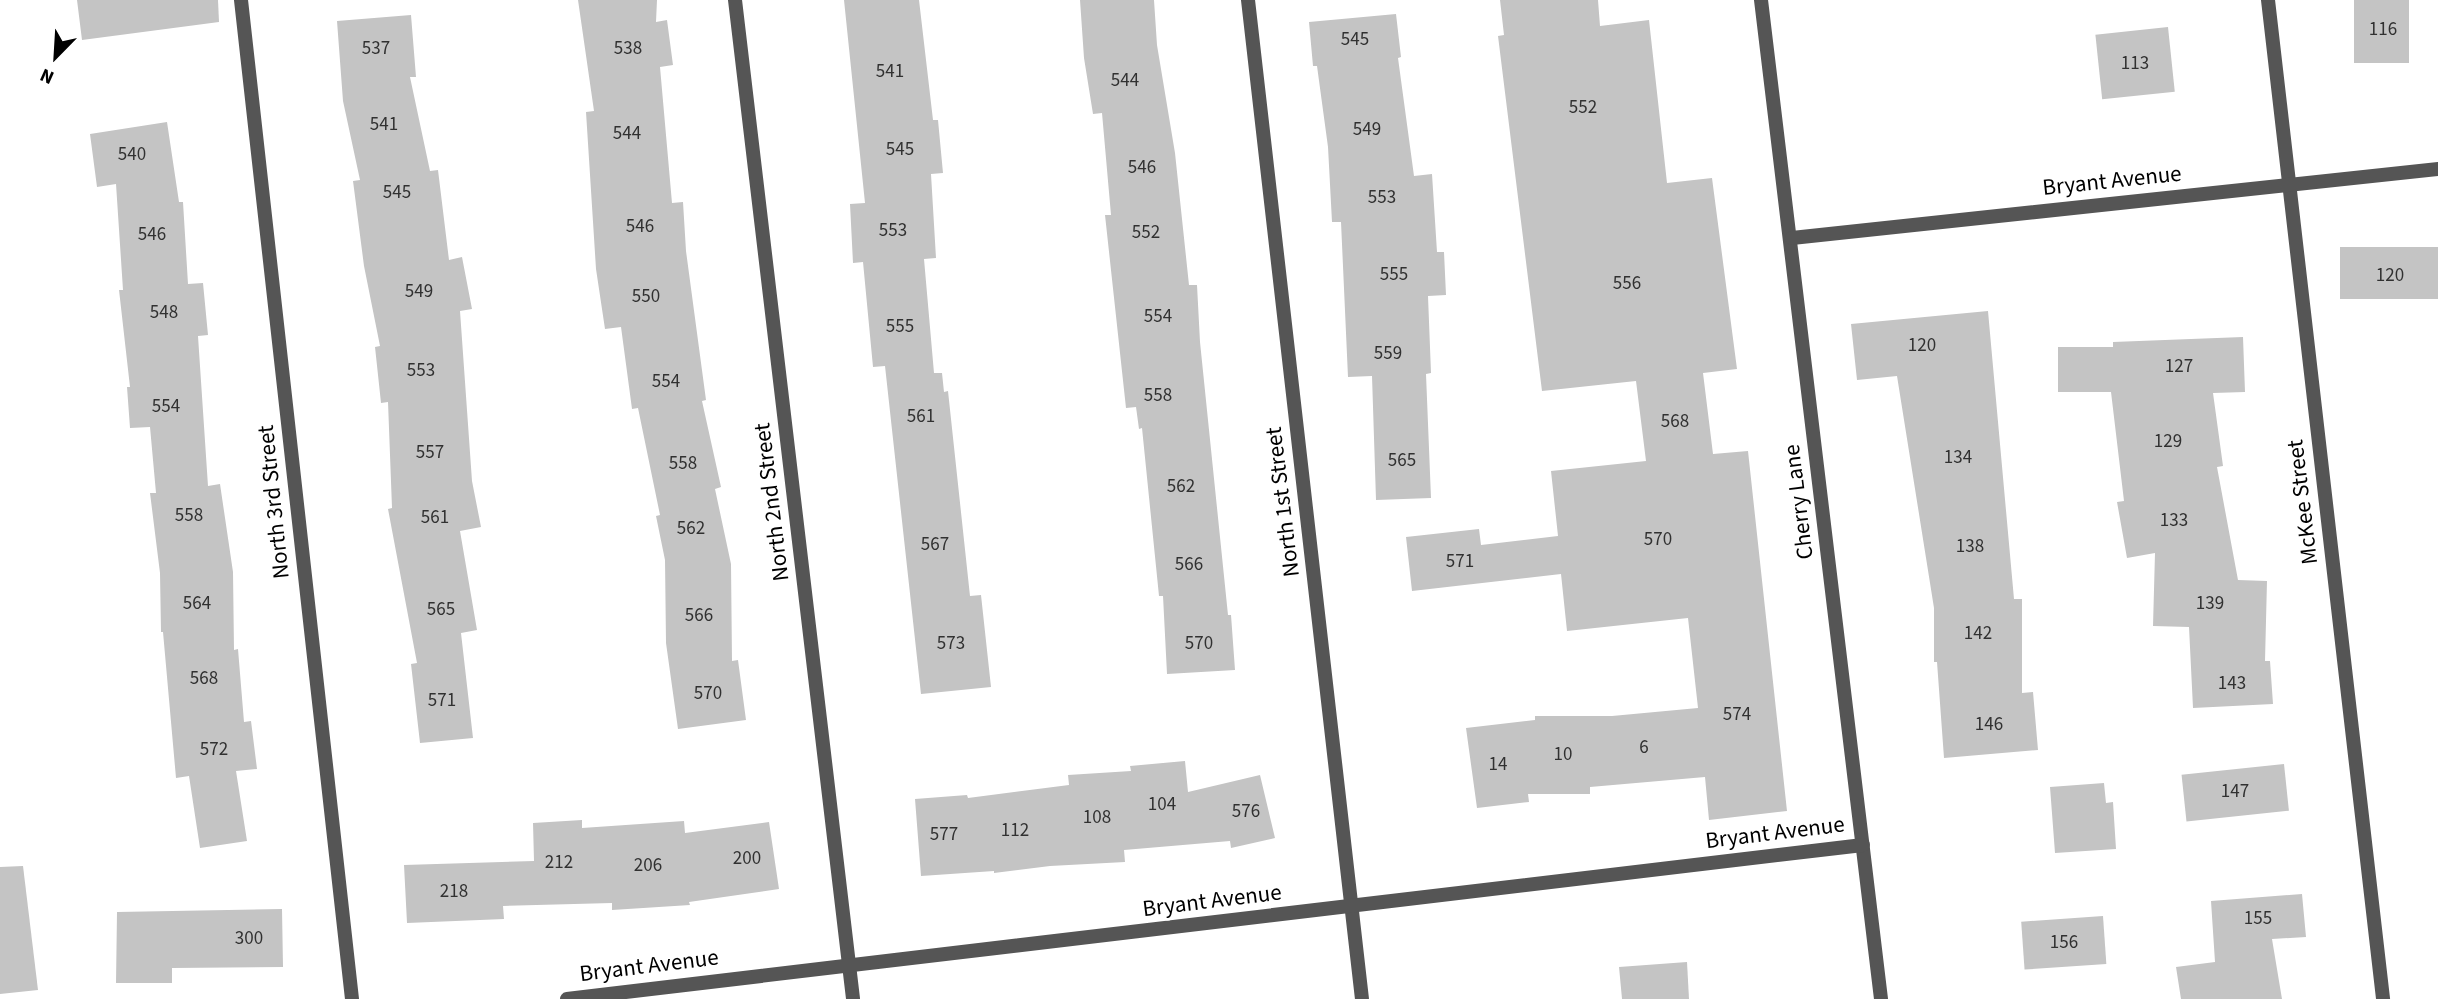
<!DOCTYPE html>
<html>
<head>
<meta charset="utf-8">
<style>
  body { margin:0 }
  #map { position:relative; width:2438px; height:999px; overflow:hidden; background:#fff; font-family:"Source Sans 3",sans-serif }
  div>[style] { position:absolute }
  .building>* { inset:0; background:#c4c4c4; transform-origin:0 0 }
  .street>* { height:14px; margin:-7px; padding:0 7px; transform-origin:7px; border-radius:7px; background:#555 }
  span { translate:-50% -50%; white-space:nowrap; text-align:center; line-height:1.15; -webkit-text-stroke:5px #fff; paint-order:stroke }
  .number-label { font-size:19px; color:#313131 }
  .number-label span { -webkit-text-stroke-width:0 }
  .street-label { font-size:23px; color:#000 }
  .north { position:absolute; left:21px; top:21px; width:70px; height:70px; -webkit-text-stroke:5px #fff; paint-order:stroke; rotate:204deg; font-size:19px; font-weight:700; line-height:28px; text-align:center; color:#000 }
  .north::after { content:''; display:block; margin:auto; width:24px; height:32px; background:#000; clip-path:polygon(50% 0,100% 100%,50% 72%,0 100%) }
</style>
</head>
<body>
<div id="map">
  <div class="building">
    <i style="clip-path:polygon(77px 0,218px 0,219px 22px,82px 40px)"></i>
    <i style="clip-path:polygon(578px 0,657px 0,656px 22px,667px 20px,673px 65px,660px 67px,672px 203px,683px 202px,686px 251px,706px 400px,702px 401px,721px 487px,715px 489px,731px 564px,732px 661px,738px 660px,746px 720px,678px 729px,666px 643px,665px 560px,656px 516px,660px 515px,638px 408px,632px 409px,621px 327px,605px 329px,596px 269px,586px 112px,594px 111px)"></i>
    <i style="clip-path:polygon(844px 0,919px 0,933px 120px,938px 120px,943px 173px,931px 174px,936px 258px,924px 259px,934px 373px,942px 373px,944px 392px,948px 391px,970px 596px,981px 595px,991px 687px,921px 694px,885px 366px,873px 367px,863px 262px,853px 263px,850px 204px,865px 203px)"></i>
    <i style="clip-path:polygon(1080px 0,1154px 0,1157px 45px,1175px 153px,1189px 285px,1197px 285px,1200px 342px,1228px 615px,1231px 615px,1235px 670px,1167px 674px,1163px 596px,1159px 596px,1142px 428px,1139px 429px,1136px 407px,1126px 408px,1105px 215px,1111px 215px,1102px 113px,1093px 114px,1084px 58px)"></i>
    <i style="clip-path:polygon(1500px 0,1598px 0,1600px 26px,1649px 20px,1667px 183px,1712px 178px,1737px 369px,1703px 373px,1713px 454px,1748px 451px,1787px 811px,1709px 820px,1705px 777px,1590px 787px,1590px 794px,1528px 794px,1529px 802px,1477px 808px,1466px 728px,1535px 720px,1535px 716px,1612px 716px,1698px 708px,1688px 618px,1567px 631px,1561px 574px,1412px 591px,1406px 537px,1479px 529px,1481px 545px,1558px 536px,1551px 471px,1646px 461px,1636px 381px,1542px 391px,1498px 36px,1504px 35px)"></i>
    <i style="left:2354px;top:0;width:55px;height:63px"></i>
    <i style="clip-path:polygon(1396px 14px,1401px 57px,1398px 58px,1414px 176px,1432px 174px,1437px 252px,1444px 252px,1446px 295px,1428px 296px,1431px 373px,1426px 374px,1431px 498px,1376px 500px,1372px 376px,1348px 377px,1341px 222px,1332px 222px,1328px 147px,1317px 66px,1313px 66px,1309px 22px)"></i>
    <i style="clip-path:polygon(411px 15px,416px 77px,410px 77px,430px 171px,438px 170px,449px 260px,462px 257px,472px 309px,460px 311px,472px 481px,481px 527px,460px 531px,477px 630px,461px 633px,473px 738px,420px 743px,411px 664px,417px 663px,388px 509px,392px 508px,388px 402px,381px 403px,375px 347px,380px 346px,364px 266px,353px 181px,360px 180px,343px 101px,337px 21px)"></i>
    <i style="left:2168px;top:27px;width:65px;height:73px;rotate:84deg"></i>
    <i style="clip-path:polygon(167px 122px,179px 202px,183px 202px,188px 284px,203px 283px,208px 335px,198px 336px,208px 486px,220px 484px,233px 572px,234px 650px,238px 649px,244px 722px,251px 721px,257px 769px,236px 771px,247px 841px,200px 848px,189px 776px,176px 778px,163px 632px,161px 632px,160px 573px,150px 493px,156px 493px,150px 427px,130px 428px,127px 387px,130px 387px,119px 290px,123px 290px,116px 184px,97px 187px,90px 134px)"></i>
    <i style="left:2438px;top:247px;width:52px;height:98px;rotate:90deg"></i>
    <i style="clip-path:polygon(1988px 311px,2014px 599px,2022px 599px,2022px 693px,2033px 692px,2038px 750px,1944px 758px,1937px 662px,1934px 662px,1934px 608px,1897px 376px,1857px 380px,1851px 324px)"></i>
    <i style="clip-path:polygon(2243px 337px,2245px 392px,2213px 393px,2223px 466px,2217px 467px,2238px 580px,2267px 581px,2265px 661px,2270px 661px,2273px 704px,2193px 708px,2189px 627px,2153px 626px,2155px 553px,2127px 558px,2117px 502px,2124px 501px,2111px 392px,2058px 392px,2058px 347px,2113px 347px,2113px 342px)"></i>
    <i style="clip-path:polygon(1185px 761px,1188px 792px,1260px 775px,1275px 838px,1231px 848px,1230px 841px,1124px 850px,1125px 862px,1050px 866px,994px 873px,994px 871px,921px 876px,915px 799px,967px 795px,968px 798px,1069px 785px,1068px 775px,1131px 771px,1130px 766px)"></i>
    <i style="left:2284px;top:764px;width:47px;height:103px;rotate:84deg"></i>
    <i style="clip-path:polygon(2104px 783px,2106px 803px,2113px 802px,2116px 849px,2055px 853px,2050px 787px)"></i>
    <i style="clip-path:polygon(582px 820px,582px 828px,684px 821px,685px 833px,769px 822px,779px 889px,689px 902px,690px 905px,612px 910px,612px 903px,503px 906px,504px 919px,407px 923px,404px 865px,534px 861px,533px 823px)"></i>
    <i style="clip-path:polygon(23px 866px,38px 990px,0 994px,0 867px)"></i>
    <i style="clip-path:polygon(2302px 894px,2306px 937px,2272px 939px,2282px 999px,2181px 999px,2176px 967px,2215px 962px,2211px 901px)"></i>
    <i style="clip-path:polygon(282px 909px,283px 967px,172px 968px,172px 983px,116px 983px,117px 912px)"></i>
    <i style="left:2103px;top:916px;width:48px;height:82px;rotate:86deg"></i>
    <i style="clip-path:polygon(1687px 962px,1689px 999px,1622px 999px,1619px 967px)"></i>
  </div>
  <div class="street">
    <i style="left:241px;top:0;width:1005px;rotate:83.66deg"></i>
    <i style="left:735px;top:0;width:1006px;rotate:83.26deg"></i>
    <i style="left:1248px;top:0;width:1005px;rotate:83.49deg"></i>
    <i style="left:1761px;top:0;width:1006px;rotate:83.15deg"></i>
    <i style="left:2268px;top:0;width:1006px;rotate:83.43deg"></i>
    <i style="left:1792px;top:238px;width:650px;rotate:-6.1deg"></i>
    <i style="left:567px;top:999px;width:1305px;rotate:-6.78deg"></i>
  </div>
  <div class="number-label">
    <span style="left:2383px;top:30px">116</span>
    <span style="left:1355px;top:40px">545</span>
    <span style="left:376px;top:49px">537</span>
    <span style="left:628px;top:49px">538</span>
    <span style="left:2135px;top:64px">113</span>
    <span style="left:890px;top:72px">541</span>
    <span style="left:1125px;top:81px">544</span>
    <span style="left:1583px;top:108px">552</span>
    <span style="left:384px;top:125px">541</span>
    <span style="left:1367px;top:130px">549</span>
    <span style="left:627px;top:134px">544</span>
    <span style="left:900px;top:150px">545</span>
    <span style="left:132px;top:155px">540</span>
    <span style="left:1142px;top:168px">546</span>
    <span style="left:397px;top:193px">545</span>
    <span style="left:1382px;top:198px">553</span>
    <span style="left:640px;top:227px">546</span>
    <span style="left:893px;top:231px">553</span>
    <span style="left:1146px;top:233px">552</span>
    <span style="left:152px;top:235px">546</span>
    <span style="left:1394px;top:275px">555</span>
    <span style="left:2390px;top:276px">120</span>
    <span style="left:1627px;top:284px">556</span>
    <span style="left:419px;top:292px">549</span>
    <span style="left:646px;top:297px">550</span>
    <span style="left:164px;top:313px">548</span>
    <span style="left:1158px;top:317px">554</span>
    <span style="left:900px;top:327px">555</span>
    <span style="left:1922px;top:346px">120</span>
    <span style="left:1388px;top:354px">559</span>
    <span style="left:2179px;top:367px">127</span>
    <span style="left:421px;top:371px">553</span>
    <span style="left:666px;top:382px">554</span>
    <span style="left:1158px;top:396px">558</span>
    <span style="left:166px;top:407px">554</span>
    <span style="left:921px;top:417px">561</span>
    <span style="left:1675px;top:422px">568</span>
    <span style="left:2168px;top:442px">129</span>
    <span style="left:430px;top:453px">557</span>
    <span style="left:1958px;top:458px">134</span>
    <span style="left:1402px;top:461px">565</span>
    <span style="left:683px;top:464px">558</span>
    <span style="left:1181px;top:487px">562</span>
    <span style="left:189px;top:516px">558</span>
    <span style="left:435px;top:518px">561</span>
    <span style="left:2174px;top:521px">133</span>
    <span style="left:691px;top:529px">562</span>
    <span style="left:1658px;top:540px">570</span>
    <span style="left:935px;top:545px">567</span>
    <span style="left:1970px;top:547px">138</span>
    <span style="left:1460px;top:562px">571</span>
    <span style="left:1189px;top:565px">566</span>
    <span style="left:197px;top:604px">564</span>
    <span style="left:2210px;top:604px">139</span>
    <span style="left:441px;top:610px">565</span>
    <span style="left:699px;top:616px">566</span>
    <span style="left:1978px;top:634px">142</span>
    <span style="left:951px;top:644px">573</span>
    <span style="left:1199px;top:644px">570</span>
    <span style="left:204px;top:679px">568</span>
    <span style="left:2232px;top:684px">143</span>
    <span style="left:708px;top:694px">570</span>
    <span style="left:442px;top:701px">571</span>
    <span style="left:1737px;top:715px">574</span>
    <span style="left:1989px;top:725px">146</span>
    <span style="left:1644px;top:748px">6</span>
    <span style="left:214px;top:750px">572</span>
    <span style="left:1563px;top:755px">10</span>
    <span style="left:1498px;top:765px">14</span>
    <span style="left:2235px;top:792px">147</span>
    <span style="left:1162px;top:805px">104</span>
    <span style="left:1246px;top:812px">576</span>
    <span style="left:1097px;top:818px">108</span>
    <span style="left:1015px;top:831px">112</span>
    <span style="left:944px;top:835px">577</span>
    <span style="left:747px;top:859px">200</span>
    <span style="left:559px;top:863px">212</span>
    <span style="left:648px;top:866px">206</span>
    <span style="left:454px;top:892px">218</span>
    <span style="left:2258px;top:919px">155</span>
    <span style="left:249px;top:939px">300</span>
    <span style="left:2064px;top:943px">156</span>
  </div>
  <div class="street-label">
    <span style="left:2112px;top:181px;rotate:-6deg">Bryant Avenue</span>
    <span style="left:274px;top:502px;rotate:-96deg">North 3rd Street</span>
    <span style="left:772px;top:502px;rotate:-97deg">North 2nd Street</span>
    <span style="left:1283px;top:502px;rotate:-97deg">North 1st Street</span>
    <span style="left:1799px;top:502px;rotate:-97deg">Cherry Lane</span>
    <span style="left:2303px;top:502px;rotate:-97deg">McKee Street</span>
    <span style="left:1775px;top:833px;rotate:-7deg">Bryant Avenue</span>
    <span style="left:1212px;top:901px;rotate:-7deg">Bryant Avenue</span>
    <span style="left:649px;top:966px;rotate:-7deg">Bryant Avenue</span>
  </div>
  <div class="north">N</div>
</div>
</body>
</html>
